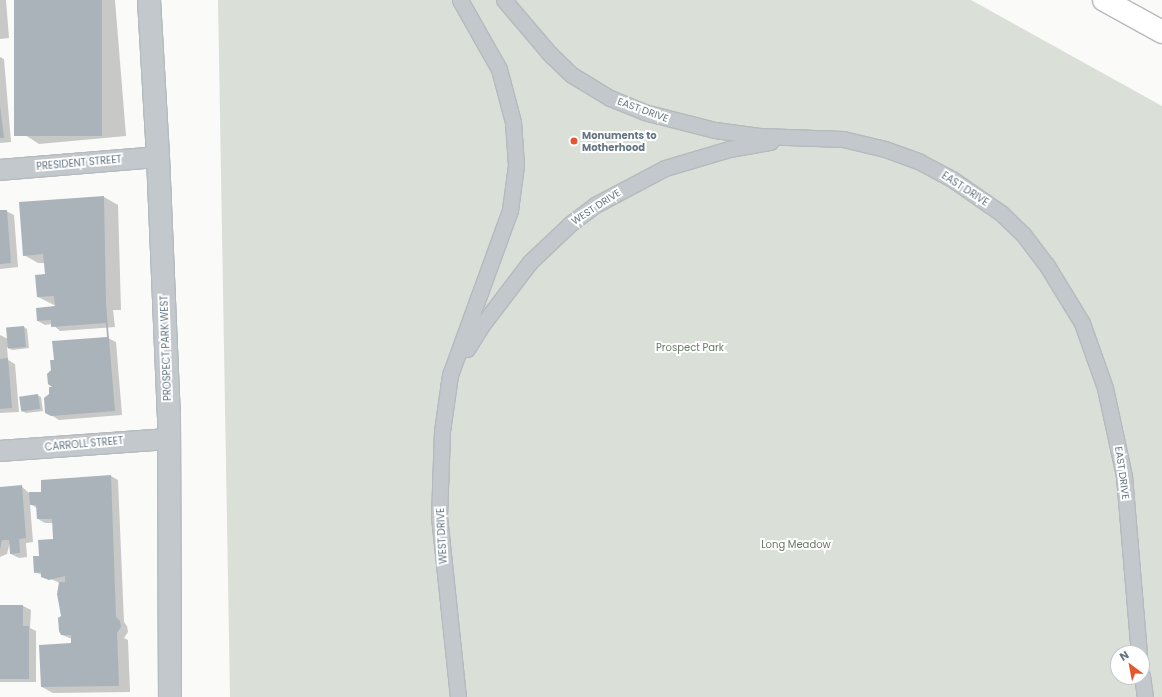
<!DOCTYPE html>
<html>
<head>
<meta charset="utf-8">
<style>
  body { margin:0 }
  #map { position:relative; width:1162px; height:697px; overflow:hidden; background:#fafaf8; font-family:Poppins,sans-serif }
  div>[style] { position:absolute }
  .green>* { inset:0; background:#dadfd7 }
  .shadow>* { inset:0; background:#0003 }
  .building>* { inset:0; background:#aab3b9; transform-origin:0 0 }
  .roads { filter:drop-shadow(1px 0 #b5babe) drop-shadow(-1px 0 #b5babe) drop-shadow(0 1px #b5babe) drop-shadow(0 -1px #b5babe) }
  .pedestrian>* { height:15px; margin:-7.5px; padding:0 7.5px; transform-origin:7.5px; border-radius:7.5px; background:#c3c8cc }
  .minor>* { height:20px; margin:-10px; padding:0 10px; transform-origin:10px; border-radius:10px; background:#c3c8cc }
  .tertiary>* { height:22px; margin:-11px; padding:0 11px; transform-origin:11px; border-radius:11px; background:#c3c8cc }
  .primary>* { height:22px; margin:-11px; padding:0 11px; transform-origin:11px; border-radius:11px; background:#fff }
  .dots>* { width:11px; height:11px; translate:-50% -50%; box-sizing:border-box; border:2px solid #fff; border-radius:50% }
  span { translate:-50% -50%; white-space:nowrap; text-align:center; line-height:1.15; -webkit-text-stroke:4px #fff; paint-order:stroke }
  .street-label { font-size:10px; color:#657683 }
  .poi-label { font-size:10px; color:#657683; font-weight:700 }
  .left { translate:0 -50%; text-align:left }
  .park-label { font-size:10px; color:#687a64 }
  .north { position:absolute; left:1110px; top:645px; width:40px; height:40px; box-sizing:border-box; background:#fff; border:1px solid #c1c8cd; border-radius:50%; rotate:328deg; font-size:11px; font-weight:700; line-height:16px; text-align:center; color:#657683 }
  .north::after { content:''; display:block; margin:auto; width:14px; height:18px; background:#e4572e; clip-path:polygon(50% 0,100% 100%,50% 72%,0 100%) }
</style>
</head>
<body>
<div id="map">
  <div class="green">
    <i style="clip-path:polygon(evenodd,218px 0,971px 0,1162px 106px,1162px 697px,230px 697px,218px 0,1118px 653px,1142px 653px,1142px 677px,1118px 677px,1118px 653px)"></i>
  </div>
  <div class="shadow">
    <i style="clip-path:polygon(0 0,6px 0,9px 38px,0 39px)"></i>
    <i style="clip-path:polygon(15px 0,115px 0,126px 136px,39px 144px,25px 135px)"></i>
    <i style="clip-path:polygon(0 57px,4px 59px,11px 142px,0 143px)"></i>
    <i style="clip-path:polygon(104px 197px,118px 205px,121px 310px,113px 310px,115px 327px,60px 331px,52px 324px,45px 325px,38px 321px,58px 307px,38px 297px,46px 275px,45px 263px,38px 263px,24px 255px,20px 203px)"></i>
    <i style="clip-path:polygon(0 211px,6px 211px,14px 215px,18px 267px,0 269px)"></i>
    <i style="clip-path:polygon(24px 327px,27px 329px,29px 348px,12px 350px,7px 347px,8px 360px,15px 364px,19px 412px,0 413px,0 335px,8px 339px)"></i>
    <i style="clip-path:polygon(108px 338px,116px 342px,122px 415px,59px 420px,46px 412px,56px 388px)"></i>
    <i style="clip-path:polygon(37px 395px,41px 397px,43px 411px,26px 413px,22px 411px)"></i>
    <i style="clip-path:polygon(111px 476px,118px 480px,124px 622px,127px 626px,128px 632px,124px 638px,128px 640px,130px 692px,53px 693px,42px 687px,72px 644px,72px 639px,62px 635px,60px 583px,35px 572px,40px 557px,54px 540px,53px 523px,45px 523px,38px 519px,37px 508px,30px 504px,33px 542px,26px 543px,27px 557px,19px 558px,11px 554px,10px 542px,7px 554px,0 557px,0 488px,21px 486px,29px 493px,42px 493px,42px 481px)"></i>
    <i style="clip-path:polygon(0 606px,23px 606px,31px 610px,30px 628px,36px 631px,36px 682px,0 682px)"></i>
  </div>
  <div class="building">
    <i style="left:14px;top:0;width:88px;height:136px"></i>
    <i style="clip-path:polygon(0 105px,4px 138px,0 138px)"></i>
    <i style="clip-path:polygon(104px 196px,106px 303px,115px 411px,51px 416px,45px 413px,44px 398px,49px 394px,49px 387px,52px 387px,48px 384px,47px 374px,51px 370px,50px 360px,54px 360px,52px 341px,107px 337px,106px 323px,51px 327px,51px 320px,37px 321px,36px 308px,55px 306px,54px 296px,37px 297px,35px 275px,45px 274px,43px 254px,23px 256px,19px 202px)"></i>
    <i style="clip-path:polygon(0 210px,7px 210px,11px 263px,0 264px)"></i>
    <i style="left:24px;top:326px;width:21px;height:18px;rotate:85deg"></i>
    <i style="clip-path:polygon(8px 358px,12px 408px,0 409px,0 359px)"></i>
    <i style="left:38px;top:394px;width:15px;height:19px;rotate:82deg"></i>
    <i style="clip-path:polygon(111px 475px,116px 617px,120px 621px,121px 627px,117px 633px,119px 686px,41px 687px,39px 645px,71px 643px,71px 635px,61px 635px,59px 631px,58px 618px,61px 616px,57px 594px,59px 582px,65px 582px,65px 576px,49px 580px,41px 577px,41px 572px,34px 573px,33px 556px,39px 556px,38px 540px,53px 539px,52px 519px,37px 519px,36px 505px,30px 505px,29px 492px,41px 492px,41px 480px)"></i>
    <i style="clip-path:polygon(22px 485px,26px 538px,19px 539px,20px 553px,10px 554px,9px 540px,2px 540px,0 550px,0 487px)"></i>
    <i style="clip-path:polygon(0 605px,23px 605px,23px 626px,29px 626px,29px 679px,0 679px)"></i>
  </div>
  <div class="roads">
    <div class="pedestrian">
      <i style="left:504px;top:0;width:71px;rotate:49.6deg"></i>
      <i style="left:550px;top:54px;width:30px;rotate:44deg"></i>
      <i style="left:572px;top:75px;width:44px;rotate:31.2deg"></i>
      <i style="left:610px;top:98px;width:37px;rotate:22deg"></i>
      <i style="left:644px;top:112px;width:73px;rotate:14.2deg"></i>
      <i style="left:715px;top:130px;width:45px;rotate:7.6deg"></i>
      <i style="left:760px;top:136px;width:83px;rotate:2.1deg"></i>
      <i style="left:843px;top:139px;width:43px;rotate:13.4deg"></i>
      <i style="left:885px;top:149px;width:37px;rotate:20deg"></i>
      <i style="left:920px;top:162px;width:36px;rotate:28deg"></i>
      <i style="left:952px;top:179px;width:60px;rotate:34.8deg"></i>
      <i style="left:1001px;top:213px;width:30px;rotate:44deg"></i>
      <i style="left:1023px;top:234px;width:38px;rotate:53deg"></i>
      <i style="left:1046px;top:264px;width:69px;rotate:58.6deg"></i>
      <i style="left:1082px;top:323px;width:69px;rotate:70.5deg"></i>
      <i style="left:1105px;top:388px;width:90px;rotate:77.8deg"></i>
      <i style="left:1124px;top:476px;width:178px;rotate:85.2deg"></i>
      <i style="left:467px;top:349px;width:28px;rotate:-58deg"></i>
      <i style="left:482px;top:325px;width:79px;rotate:-52.7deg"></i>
      <i style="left:530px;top:262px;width:55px;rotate:-43.5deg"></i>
      <i style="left:570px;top:224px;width:31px;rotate:-37deg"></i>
      <i style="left:595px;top:205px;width:79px;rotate:-27.9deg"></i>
      <i style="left:665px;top:168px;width:67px;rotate:-16.5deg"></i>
      <i style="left:729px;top:149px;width:42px;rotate:-9.7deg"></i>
      <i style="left:1142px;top:676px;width:21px;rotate:82deg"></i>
      <i style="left:458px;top:697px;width:181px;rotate:-96deg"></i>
      <i style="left:439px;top:517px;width:86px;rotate:-88deg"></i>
      <i style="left:442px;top:431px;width:57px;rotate:-81.9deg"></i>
      <i style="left:450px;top:375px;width:176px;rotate:-70deg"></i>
      <i style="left:510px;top:210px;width:45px;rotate:-82.4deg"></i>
      <i style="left:516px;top:165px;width:43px;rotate:-94deg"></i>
      <i style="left:513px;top:122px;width:55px;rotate:-104.8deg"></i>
      <i style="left:499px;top:69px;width:79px;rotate:-119.5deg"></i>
    </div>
    <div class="minor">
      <i style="left:0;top:170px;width:159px;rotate:-4.7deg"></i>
      <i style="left:0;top:451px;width:169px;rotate:-4.1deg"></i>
    </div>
    <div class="tertiary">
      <i style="left:149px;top:0;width:157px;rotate:86.7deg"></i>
      <i style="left:158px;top:157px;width:259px;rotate:87.6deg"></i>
      <i style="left:169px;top:416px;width:281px;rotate:89.8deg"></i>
    </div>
    <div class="primary">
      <i style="left:1104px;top:0;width:66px;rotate:28.9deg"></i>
    </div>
  </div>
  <div class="dots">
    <i style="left:574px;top:141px;background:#e4572e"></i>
  </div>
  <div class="street-label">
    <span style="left:643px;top:110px;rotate:20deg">EAST DRIVE</span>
    <span style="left:79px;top:163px;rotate:-5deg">PRESIDENT STREET</span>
    <span style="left:965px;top:189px;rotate:33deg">EAST DRIVE</span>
    <span style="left:596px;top:207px;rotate:-33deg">WEST DRIVE</span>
    <span style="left:166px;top:348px;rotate:-92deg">PROSPECT PARK WEST</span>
    <span style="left:84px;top:444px;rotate:-5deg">CARROLL STREET</span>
    <span style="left:1122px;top:473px;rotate:82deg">EAST DRIVE</span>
    <span style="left:442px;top:536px;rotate:-93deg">WEST DRIVE</span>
  </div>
  <div class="poi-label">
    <span class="left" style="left:582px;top:141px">Monuments to<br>Motherhood</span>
  </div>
  <div class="park-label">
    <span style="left:690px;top:348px">Prospect Park</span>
    <span style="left:796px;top:545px">Long Meadow</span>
  </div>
  <div class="north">N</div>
</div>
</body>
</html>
